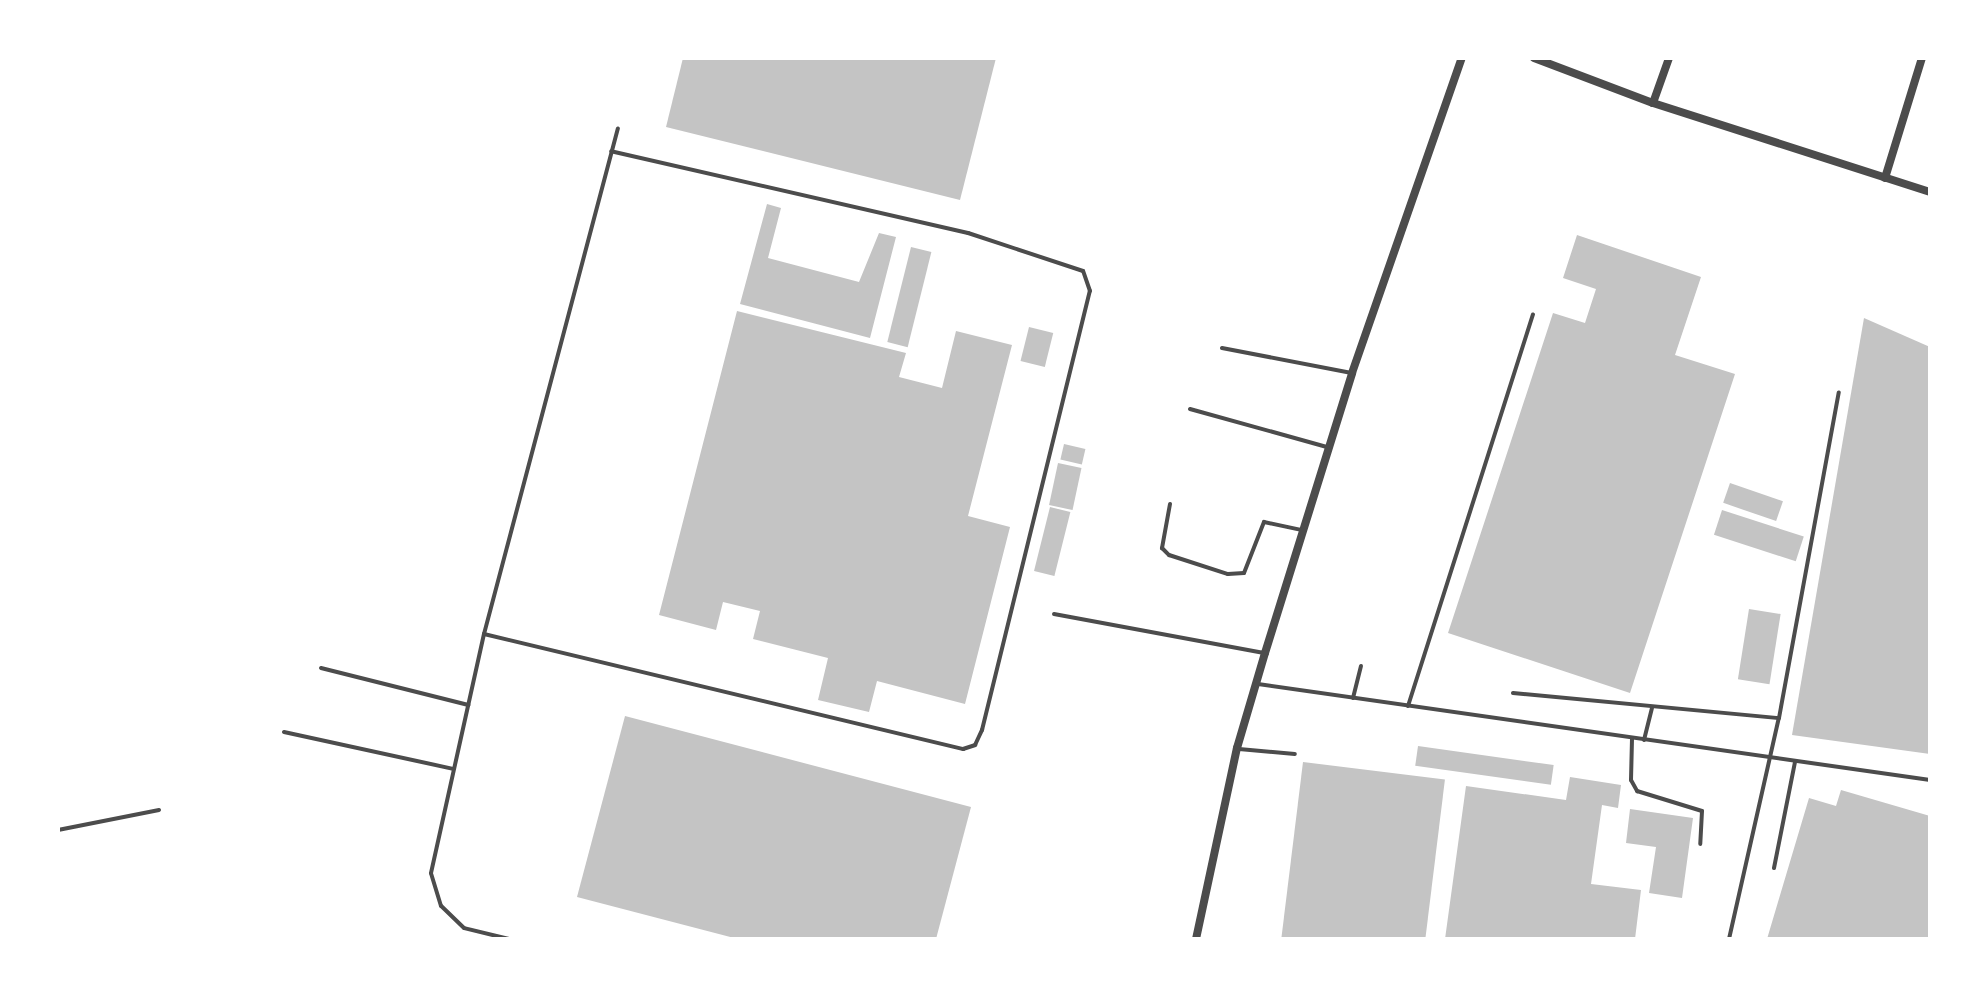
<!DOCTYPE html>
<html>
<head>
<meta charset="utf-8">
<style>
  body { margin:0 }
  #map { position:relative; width:1988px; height:997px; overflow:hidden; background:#fff; font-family:Arial,sans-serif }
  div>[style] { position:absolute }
  .building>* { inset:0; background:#c4c4c4; transform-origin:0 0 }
  .service>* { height:4px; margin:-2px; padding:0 2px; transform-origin:2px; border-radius:2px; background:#4c4c4c }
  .minor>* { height:8px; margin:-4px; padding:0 4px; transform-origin:4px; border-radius:4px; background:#4c4c4c }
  span { translate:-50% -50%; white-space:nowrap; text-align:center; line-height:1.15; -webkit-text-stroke:8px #fff; paint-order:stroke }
  .frame { position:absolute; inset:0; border:60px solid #fff; pointer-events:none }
</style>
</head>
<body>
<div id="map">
  <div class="building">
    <i style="clip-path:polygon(683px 58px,996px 58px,960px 200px,666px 127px)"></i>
    <i style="clip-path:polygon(767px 204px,781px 208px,768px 258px,859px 282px,879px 233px,896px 237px,870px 338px,740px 304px)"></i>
    <i style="clip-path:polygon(1577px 235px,1701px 277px,1675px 355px,1735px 374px,1630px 693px,1448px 633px,1553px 313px,1585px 323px,1596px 289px,1563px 278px)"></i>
    <i style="left:911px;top:247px;width:21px;height:98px;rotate:14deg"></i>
    <i style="clip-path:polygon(737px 311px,906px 353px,899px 377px,942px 388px,956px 331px,1012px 345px,968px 516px,1010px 527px,965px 704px,877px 681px,869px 712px,818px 700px,828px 658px,753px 639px,760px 611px,723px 602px,716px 630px,659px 615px)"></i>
    <i style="clip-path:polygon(1864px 318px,1930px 347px,1930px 754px,1792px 735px)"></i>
    <i style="left:1029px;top:327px;width:25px;height:35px;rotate:14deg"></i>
    <i style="left:1064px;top:444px;width:22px;height:16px;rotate:13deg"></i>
    <i style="left:1058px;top:463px;width:24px;height:43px;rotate:12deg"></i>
    <i style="left:1730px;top:483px;width:56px;height:21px;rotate:19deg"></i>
    <i style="left:1050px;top:507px;width:21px;height:66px;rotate:14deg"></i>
    <i style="left:1722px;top:510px;width:86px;height:26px;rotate:18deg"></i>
    <i style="left:1749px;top:609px;width:32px;height:71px;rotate:9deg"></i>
    <i style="clip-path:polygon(625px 716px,971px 807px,936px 939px,738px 939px,577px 897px)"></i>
    <i style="left:1418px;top:746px;width:137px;height:20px;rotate:8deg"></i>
    <i style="left:1303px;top:762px;width:143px;height:178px;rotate:7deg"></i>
    <i style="clip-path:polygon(1570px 777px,1621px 785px,1618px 808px,1602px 805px,1591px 884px,1641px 890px,1635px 939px,1445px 939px,1466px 786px,1566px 800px)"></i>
    <i style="clip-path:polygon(1841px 790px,1930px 816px,1930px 939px,1767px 939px,1809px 798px,1836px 806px)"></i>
    <i style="clip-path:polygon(1630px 809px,1693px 818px,1682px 898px,1649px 893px,1656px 847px,1626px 843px)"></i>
  </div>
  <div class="service">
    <i style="left:1222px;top:348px;width:132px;rotate:10.9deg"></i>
    <i style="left:1190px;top:409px;width:142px;rotate:15.5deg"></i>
    <i style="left:1170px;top:504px;width:45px;rotate:100.3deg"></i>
    <i style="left:1162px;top:548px;width:10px;rotate:45deg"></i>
    <i style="left:1169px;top:555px;width:62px;rotate:17.9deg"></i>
    <i style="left:1228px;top:574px;width:16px;rotate:-4deg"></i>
    <i style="left:1244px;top:573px;width:55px;rotate:-68.6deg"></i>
    <i style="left:1264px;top:522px;width:39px;rotate:12deg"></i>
    <i style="left:1054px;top:614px;width:215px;rotate:10.5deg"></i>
    <i style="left:484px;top:634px;width:493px;rotate:13.5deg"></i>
    <i style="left:963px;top:749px;width:13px;rotate:-18deg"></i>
    <i style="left:975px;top:745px;width:17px;rotate:-65deg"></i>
    <i style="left:982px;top:730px;width:452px;rotate:-76.2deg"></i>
    <i style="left:1090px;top:291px;width:21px;rotate:-109deg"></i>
    <i style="left:1083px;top:271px;width:121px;rotate:-161.7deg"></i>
    <i style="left:968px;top:233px;width:366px;rotate:-167.1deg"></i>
    <i style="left:321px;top:668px;width:152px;rotate:14.1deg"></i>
    <i style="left:1258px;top:684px;width:679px;rotate:8.13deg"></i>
    <i style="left:1513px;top:693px;width:267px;rotate:5.4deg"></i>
    <i style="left:1353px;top:698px;width:33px;rotate:-76deg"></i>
    <i style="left:1408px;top:706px;width:411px;rotate:-72.3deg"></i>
    <i style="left:284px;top:732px;width:173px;rotate:12.3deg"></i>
    <i style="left:1632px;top:739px;width:41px;rotate:91.4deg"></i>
    <i style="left:1631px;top:780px;width:13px;rotate:61deg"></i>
    <i style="left:1637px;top:791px;width:68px;rotate:17.1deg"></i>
    <i style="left:1702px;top:811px;width:33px;rotate:93deg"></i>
    <i style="left:1644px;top:740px;width:33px;rotate:-76deg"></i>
    <i style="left:1239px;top:749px;width:56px;rotate:5.1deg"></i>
    <i style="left:58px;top:830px;width:103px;rotate:-11.2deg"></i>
    <i style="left:1774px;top:868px;width:108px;rotate:-78.8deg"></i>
    <i style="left:509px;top:939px;width:46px;rotate:-166.3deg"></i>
    <i style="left:464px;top:928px;width:32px;rotate:-136deg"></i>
    <i style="left:441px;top:906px;width:34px;rotate:-107deg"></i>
    <i style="left:431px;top:873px;width:245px;rotate:-77.5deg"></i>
    <i style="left:484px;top:634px;width:523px;rotate:-75.17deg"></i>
    <i style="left:1729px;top:939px;width:227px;rotate:-77.3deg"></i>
    <i style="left:1779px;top:718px;width:331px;rotate:-79.6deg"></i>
  </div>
  <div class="minor">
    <i style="left:1534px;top:58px;width:127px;rotate:20.7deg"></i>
    <i style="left:1653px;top:103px;width:291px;rotate:17.8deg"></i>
    <i style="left:1653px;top:103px;width:48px;rotate:-70.4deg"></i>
    <i style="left:1885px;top:178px;width:126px;rotate:-72.9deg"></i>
    <i style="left:1196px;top:939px;width:195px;rotate:-77.9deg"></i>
    <i style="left:1237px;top:748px;width:99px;rotate:-73.6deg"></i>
    <i style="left:1265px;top:653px;width:293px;rotate:-72.7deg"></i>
    <i style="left:1352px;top:373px;width:334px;rotate:-70.8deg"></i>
  </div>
  <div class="frame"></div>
</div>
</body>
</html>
